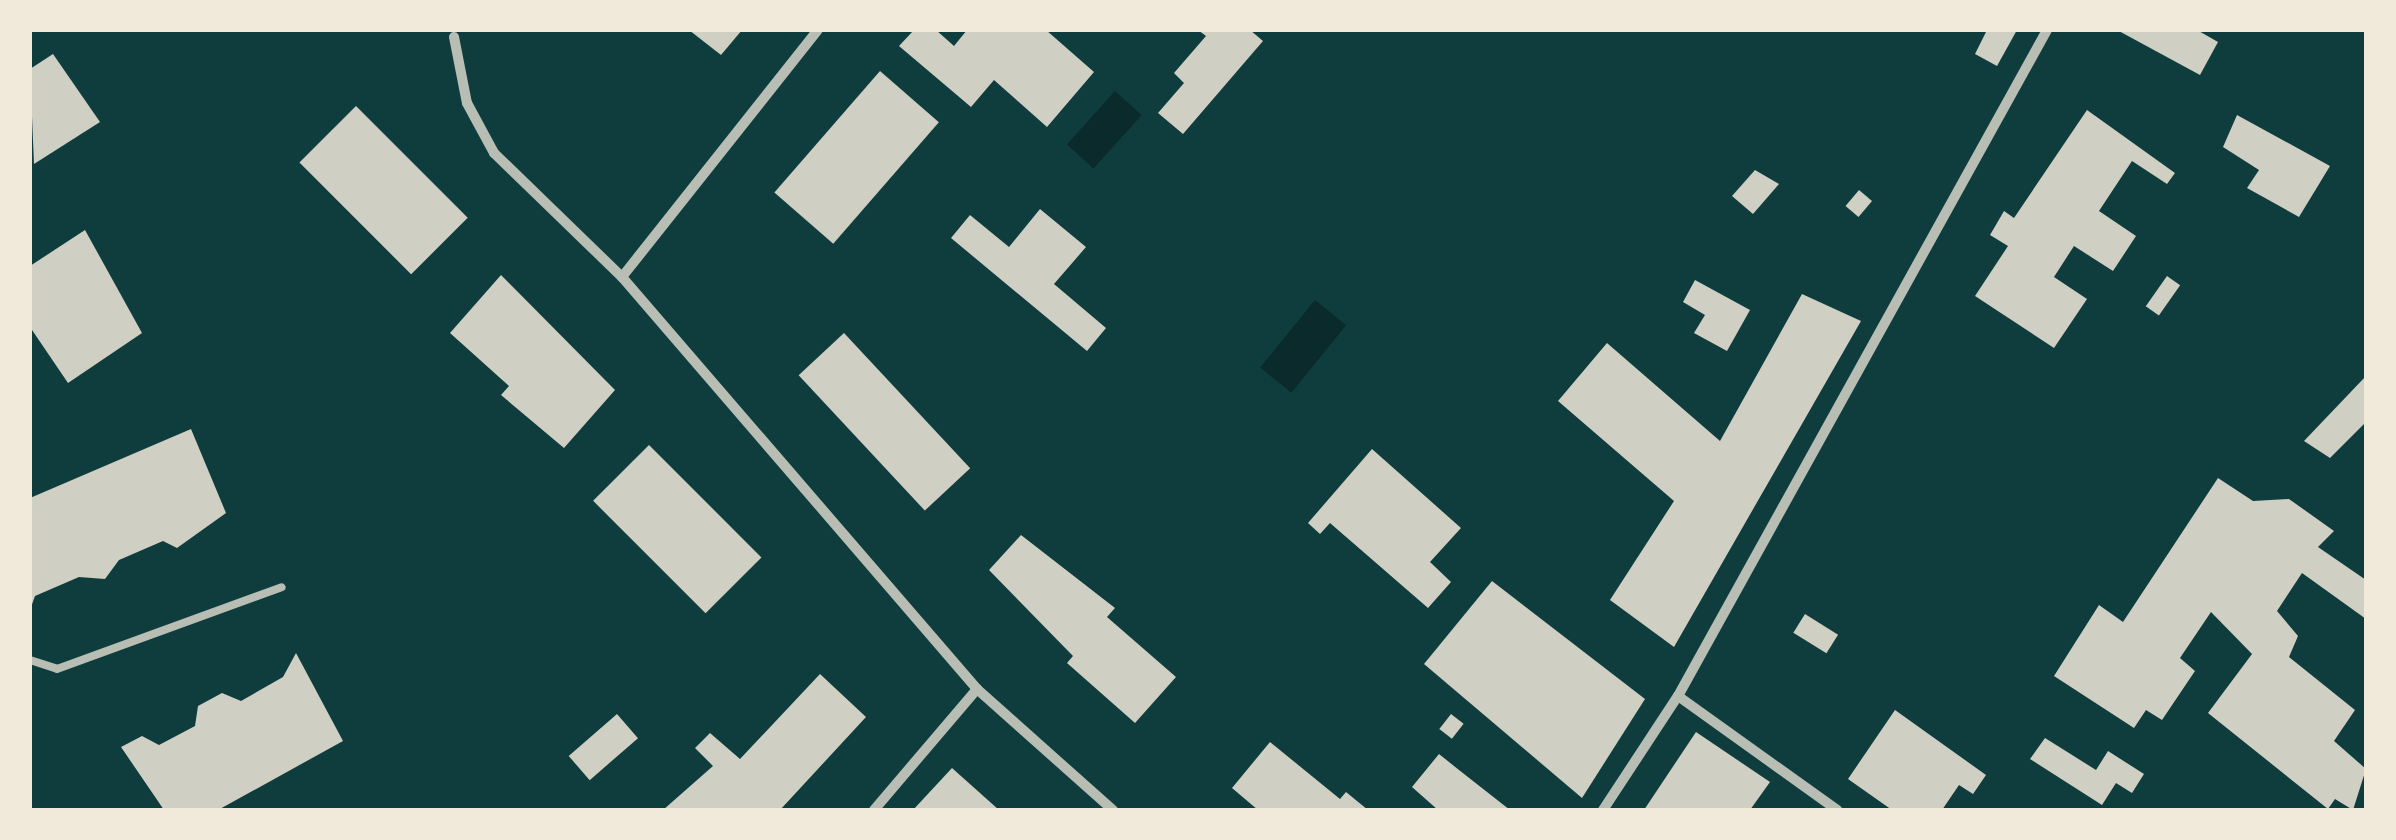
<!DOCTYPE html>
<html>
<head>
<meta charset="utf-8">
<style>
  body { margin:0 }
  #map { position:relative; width:2396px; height:840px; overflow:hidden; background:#0f3d3e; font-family:"Roboto Condensed",sans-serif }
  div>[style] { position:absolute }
  .water>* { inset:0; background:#0a2a2b; transform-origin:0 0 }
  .building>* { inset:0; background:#cfcfc3; transform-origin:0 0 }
  .service>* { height:8px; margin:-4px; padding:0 4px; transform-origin:4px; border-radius:4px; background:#b8beb3 }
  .minor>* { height:10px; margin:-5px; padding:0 5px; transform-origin:5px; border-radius:5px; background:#b8beb3 }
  span { translate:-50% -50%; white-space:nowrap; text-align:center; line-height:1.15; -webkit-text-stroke:9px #f1e9da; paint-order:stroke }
  .frame { position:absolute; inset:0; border:32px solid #f1e9da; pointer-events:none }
</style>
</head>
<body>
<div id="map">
  <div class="water">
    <i style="left:1115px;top:91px;width:36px;height:72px;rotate:42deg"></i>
    <i style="left:1315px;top:300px;width:40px;height:87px;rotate:39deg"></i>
  </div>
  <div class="building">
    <i style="clip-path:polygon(689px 30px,742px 30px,721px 55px)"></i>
    <i style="clip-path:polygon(914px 30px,936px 30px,954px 46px,967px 30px,1046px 30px,1094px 72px,1047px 127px,994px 80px,971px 107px,899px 46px)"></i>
    <i style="clip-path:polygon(1198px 30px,1250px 30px,1263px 41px,1183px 134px,1158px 113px,1184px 83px,1174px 73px,1206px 36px)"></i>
    <i style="clip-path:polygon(1987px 30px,2017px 30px,1997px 66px,1975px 54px)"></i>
    <i style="clip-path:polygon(2117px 30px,2197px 30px,2218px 42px,2200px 75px)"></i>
    <i style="clip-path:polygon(53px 54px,100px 122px,34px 164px,30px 69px)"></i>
    <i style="left:880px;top:71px;width:78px;height:161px;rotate:41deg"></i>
    <i style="left:356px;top:106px;width:158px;height:80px;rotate:45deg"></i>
    <i style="clip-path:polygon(2087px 110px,2175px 173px,2167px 184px,2132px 161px,2099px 211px,2136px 236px,2113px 271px,2074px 246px,2054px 277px,2087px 299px,2054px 348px,1975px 296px,2008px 246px,1990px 235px,2004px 211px,2014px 218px)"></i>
    <i style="clip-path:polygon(2237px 115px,2330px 166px,2299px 217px,2247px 188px,2259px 170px,2223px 147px)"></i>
    <i style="clip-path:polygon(1755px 170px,1779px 184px,1753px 214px,1732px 196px)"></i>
    <i style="left:1859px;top:190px;width:17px;height:21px;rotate:40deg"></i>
    <i style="clip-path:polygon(1040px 209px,1086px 247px,1054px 284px,1106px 328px,1087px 351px,951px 238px,970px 215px,1009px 247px)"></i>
    <i style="clip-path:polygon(85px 230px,142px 333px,68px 383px,30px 327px,30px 266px)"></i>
    <i style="clip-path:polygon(501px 275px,615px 390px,564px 448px,501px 395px,509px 386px,450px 333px)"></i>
    <i style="left:2167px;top:276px;width:16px;height:37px;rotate:35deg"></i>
    <i style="clip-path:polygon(1695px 280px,1750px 310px,1727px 351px,1694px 333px,1705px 315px,1683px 302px)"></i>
    <i style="clip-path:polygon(1802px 294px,1861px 321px,1674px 647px,1610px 600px,1674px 501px,1558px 401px,1607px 343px,1720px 441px)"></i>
    <i style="left:844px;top:333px;width:185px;height:62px;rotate:47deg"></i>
    <i style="clip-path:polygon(2366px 376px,2366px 422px,2330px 458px,2304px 441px)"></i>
    <i style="clip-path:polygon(191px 429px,226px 513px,177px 548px,163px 541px,119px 560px,105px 579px,79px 577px,35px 596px,30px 610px,30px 498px)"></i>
    <i style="left:649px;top:445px;width:159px;height:79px;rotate:45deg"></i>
    <i style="clip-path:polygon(1372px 449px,1461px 528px,1430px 562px,1451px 582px,1428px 608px,1330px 523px,1320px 534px,1308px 523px)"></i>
    <i style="clip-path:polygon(2218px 478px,2253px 501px,2289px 499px,2334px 531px,2318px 547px,2366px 580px,2366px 619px,2302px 573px,2277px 611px,2298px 636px,2289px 657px,2355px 710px,2334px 741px,2366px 769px,2353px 810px,2335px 799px,2328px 809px,2208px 713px,2252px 654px,2211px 612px,2180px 658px,2195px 671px,2162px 720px,2146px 710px,2134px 728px,2054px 676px,2099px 605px,2123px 622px)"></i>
    <i style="clip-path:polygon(1021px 535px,1115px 608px,1107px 617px,1176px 677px,1135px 723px,1067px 663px,1073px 656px,989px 570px)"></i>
    <i style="clip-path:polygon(1492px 581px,1645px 699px,1582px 798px,1424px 664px)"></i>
    <i style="left:1805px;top:614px;width:39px;height:22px;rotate:32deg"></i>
    <i style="clip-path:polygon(296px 653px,343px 741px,218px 810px,164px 810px,121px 747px,142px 736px,159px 745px,195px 726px,198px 706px,222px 693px,241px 701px,283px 677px)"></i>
    <i style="clip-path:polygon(820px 674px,866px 717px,780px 810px,663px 810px,713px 766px,695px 748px,710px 733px,740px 759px)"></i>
    <i style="clip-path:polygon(1895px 710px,1986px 775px,1973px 794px,1959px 785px,1942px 810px,1892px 810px,1848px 779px)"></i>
    <i style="left:617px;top:714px;width:32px;height:64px;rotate:49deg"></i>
    <i style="left:1451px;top:714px;width:16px;height:19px;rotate:38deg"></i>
    <i style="clip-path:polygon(1696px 732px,1770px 782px,1750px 810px,1644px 810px)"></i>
    <i style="clip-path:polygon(2045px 738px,2096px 770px,2108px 751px,2144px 774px,2132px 793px,2116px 783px,2102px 805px,2030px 759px)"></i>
    <i style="clip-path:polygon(1270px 742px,1340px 799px,1346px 792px,1368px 810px,1258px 810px,1232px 788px)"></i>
    <i style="clip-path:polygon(1439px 754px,1459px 770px,1510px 810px,1438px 810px,1412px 787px)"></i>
    <i style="clip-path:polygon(952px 768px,999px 810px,913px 810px)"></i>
  </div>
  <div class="service">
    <i style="left:30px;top:660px;width:28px;rotate:18deg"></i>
    <i style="left:57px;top:669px;width:239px;rotate:-20deg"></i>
  </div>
  <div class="minor">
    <i style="left:454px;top:37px;width:67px;rotate:78.9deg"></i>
    <i style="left:467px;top:103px;width:57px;rotate:61.6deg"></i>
    <i style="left:494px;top:153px;width:178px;rotate:44.1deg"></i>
    <i style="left:622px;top:277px;width:544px;rotate:49.25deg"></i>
    <i style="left:977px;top:689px;width:182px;rotate:41.7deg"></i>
    <i style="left:622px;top:277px;width:315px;rotate:-51.6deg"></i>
    <i style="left:1678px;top:696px;width:196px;rotate:35.6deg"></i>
    <i style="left:874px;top:810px;width:159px;rotate:-49.6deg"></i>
    <i style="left:1603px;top:810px;width:136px;rotate:-56.7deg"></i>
    <i style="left:1678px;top:696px;width:761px;rotate:-61.01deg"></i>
  </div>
  <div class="frame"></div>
</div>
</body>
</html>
